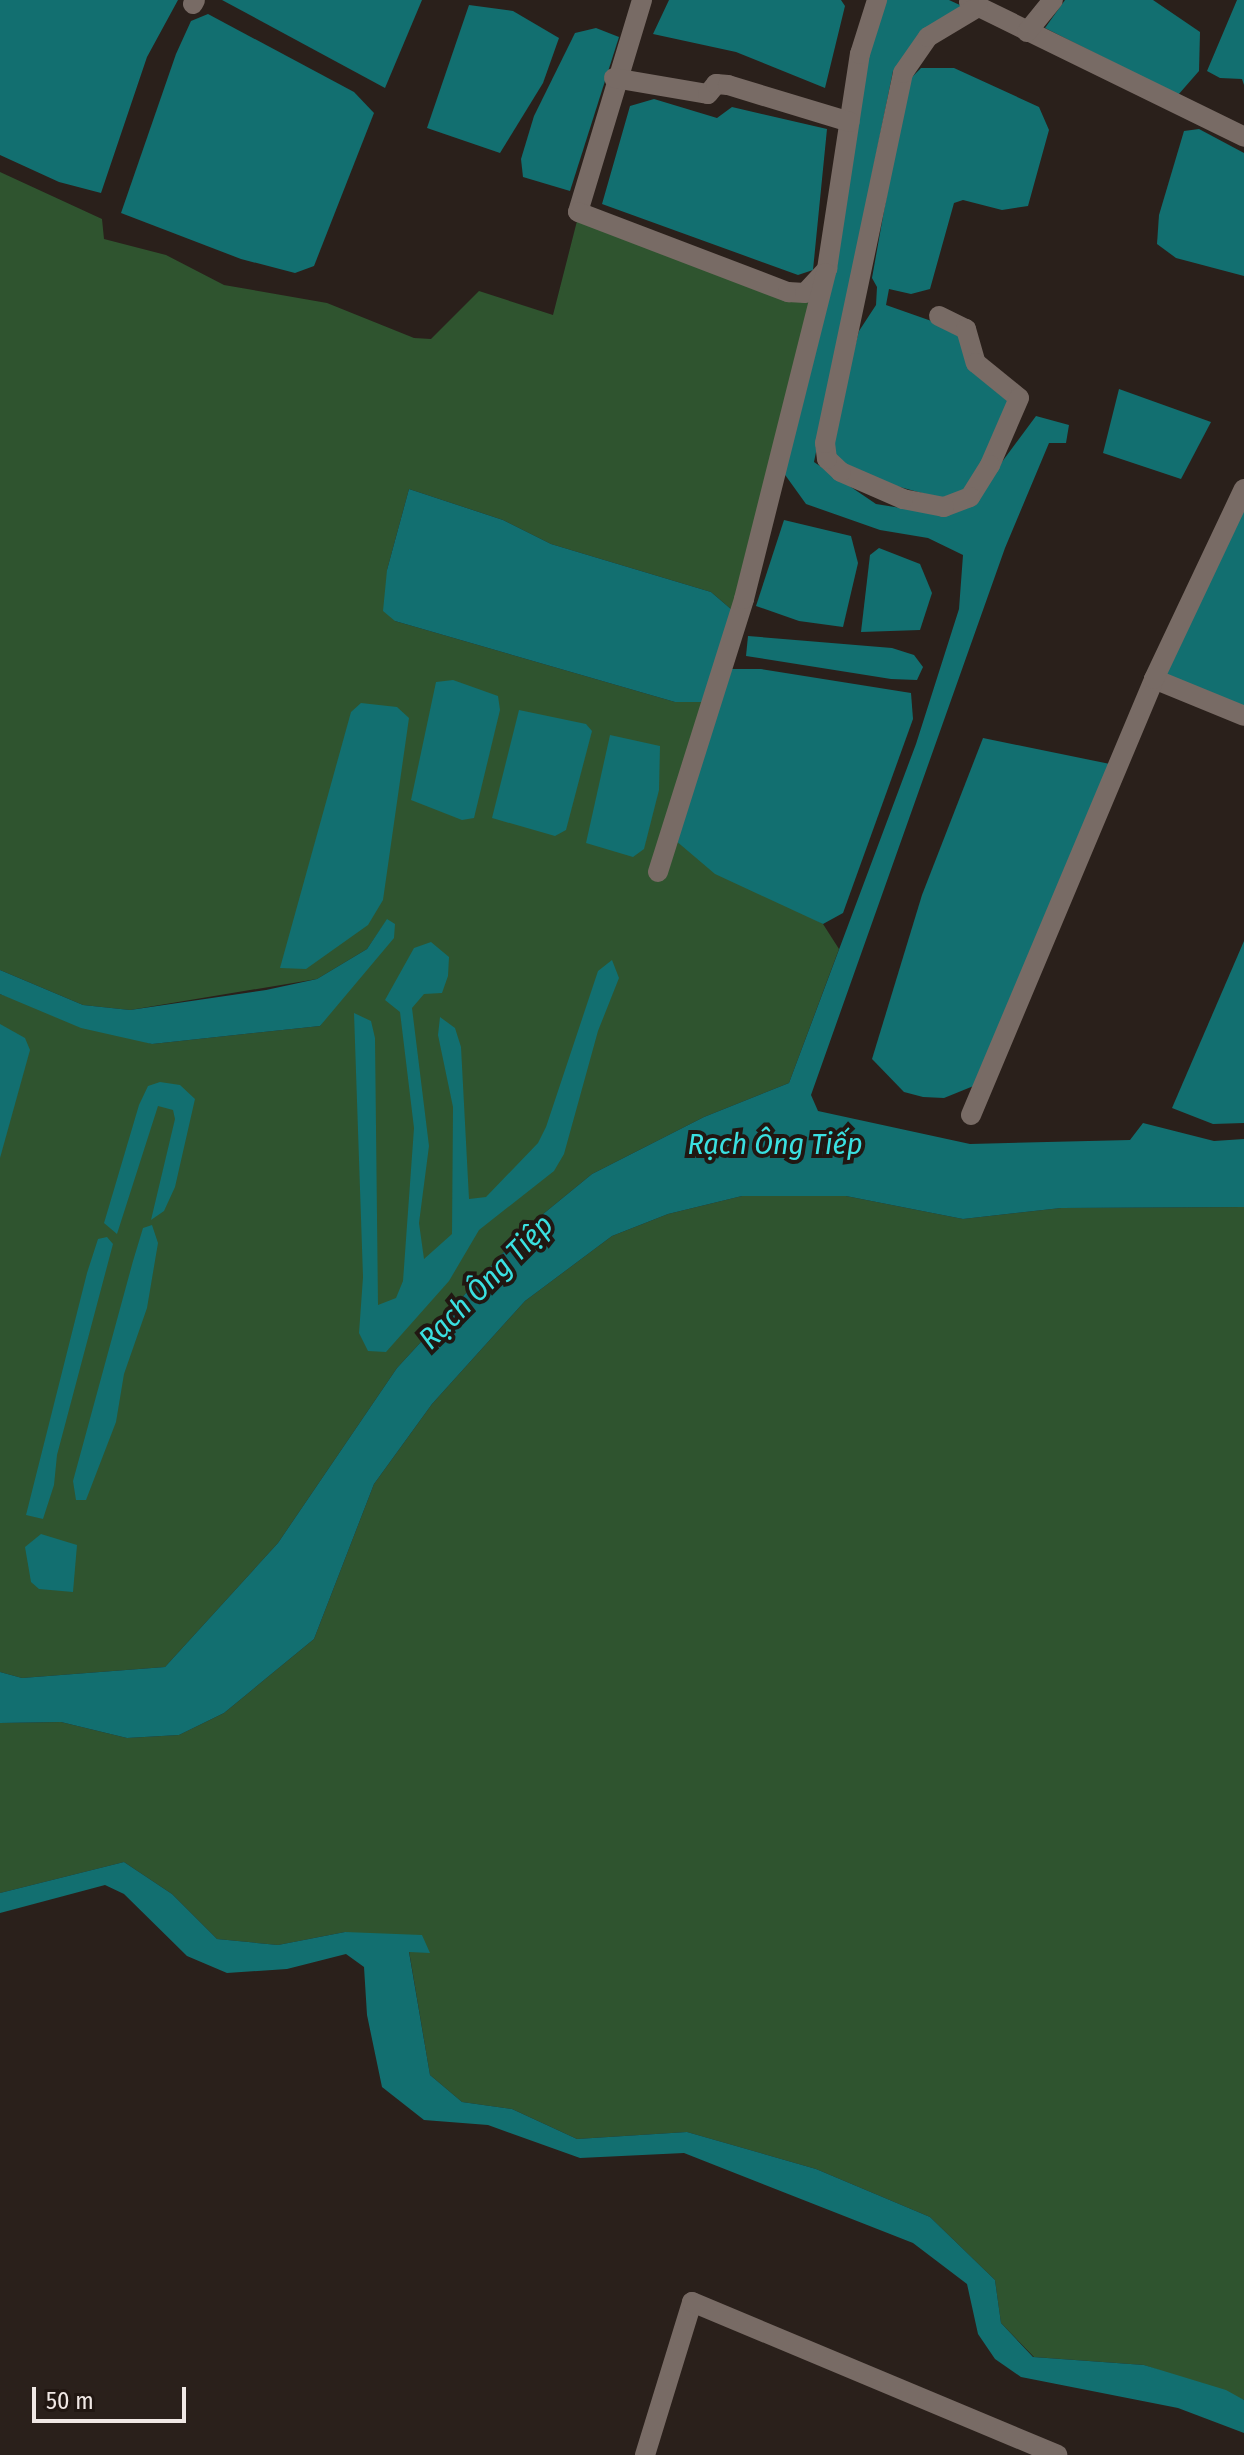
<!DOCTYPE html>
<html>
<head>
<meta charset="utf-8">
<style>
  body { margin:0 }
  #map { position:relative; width:1244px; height:2455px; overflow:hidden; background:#2a201b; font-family:"Fira Sans Condensed",sans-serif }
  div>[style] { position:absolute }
  .green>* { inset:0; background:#2f542f }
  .water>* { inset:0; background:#126f70 }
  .street>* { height:20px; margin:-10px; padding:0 10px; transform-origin:10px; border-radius:10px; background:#786b65 }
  span { translate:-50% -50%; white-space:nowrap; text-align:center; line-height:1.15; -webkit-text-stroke:8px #211712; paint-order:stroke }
  .water-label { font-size:30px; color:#3ae0e1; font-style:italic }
  .scale { position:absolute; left:32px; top:2387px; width:154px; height:36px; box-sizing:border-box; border:4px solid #f0e8e5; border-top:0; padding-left:10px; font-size:24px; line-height:28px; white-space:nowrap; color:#f0e8e5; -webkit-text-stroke:6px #211712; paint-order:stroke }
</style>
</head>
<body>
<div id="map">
  <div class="green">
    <i style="clip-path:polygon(0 172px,102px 219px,104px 239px,166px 255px,224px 285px,327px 303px,414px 338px,431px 339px,479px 291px,553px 315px,577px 221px,812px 295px,732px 610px,711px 592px,551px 544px,503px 520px,409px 489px,387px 570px,395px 621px,675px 702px,703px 702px,675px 840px,823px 924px,839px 949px,789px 1083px,704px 1117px,592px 1174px,526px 1228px,397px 1368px,278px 1543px,165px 1667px,22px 1678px,0 1672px,0 994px,152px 1044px,320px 1026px,387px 920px,367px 949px,317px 979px,130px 1010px,83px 1005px,0 970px)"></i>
    <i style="clip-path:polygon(742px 1196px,846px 1196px,963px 1219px,1061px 1208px,1244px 1207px,1244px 2400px,1144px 2365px,1034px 2357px,1001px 2323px,995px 2280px,930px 2217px,816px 2169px,687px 2132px,577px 2139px,512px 2109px,462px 2102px,430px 2075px,409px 1951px,345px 1932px,278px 1945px,217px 1939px,172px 1894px,124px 1862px,0 1893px,0 1723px,61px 1722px,127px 1738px,179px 1735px,224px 1713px,314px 1639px,374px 1484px,432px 1404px,525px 1301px,612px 1236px,668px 1214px)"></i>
  </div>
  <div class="water">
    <i style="clip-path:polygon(0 0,178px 0,147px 57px,101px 193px,59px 182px,0 155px)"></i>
    <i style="clip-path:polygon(222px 0,422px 0,385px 88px)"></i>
    <i style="clip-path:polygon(669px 0,841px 0,845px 6px,825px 88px,736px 52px,653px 34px)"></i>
    <i style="clip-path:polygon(884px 0,949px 0,962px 6px,925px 30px,893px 71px,814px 462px,876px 504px,938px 514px,970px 505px,1036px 416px,1069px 425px,1066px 443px,1049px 443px,1005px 548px,811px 1095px,818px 1111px,970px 1144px,1130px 1140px,1143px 1123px,1214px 1141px,1244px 1139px,1244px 1207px,1061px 1208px,963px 1219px,846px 1196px,742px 1196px,668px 1214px,612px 1236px,525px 1301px,432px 1404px,374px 1484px,314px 1639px,224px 1713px,179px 1735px,127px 1738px,61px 1722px,0 1723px,0 1672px,22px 1678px,165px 1667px,278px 1543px,397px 1368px,526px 1228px,592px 1174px,704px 1117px,789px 1083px,916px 744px,959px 609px,963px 555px,928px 538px,880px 530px,806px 504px,783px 472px,867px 57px)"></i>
    <i style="clip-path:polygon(1065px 0,1153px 0,1200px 32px,1199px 71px,1178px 95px,1045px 28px)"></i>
    <i style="clip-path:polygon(1237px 0,1244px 0,1244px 85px,1242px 79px,1220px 78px,1207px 71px)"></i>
    <i style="clip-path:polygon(469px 5px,513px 11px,559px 38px,543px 83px,500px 153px,427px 128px)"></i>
    <i style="clip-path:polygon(208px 14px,354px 92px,374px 113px,314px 266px,295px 273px,241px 259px,121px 213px,176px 54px,191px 21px)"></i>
    <i style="clip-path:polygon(596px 28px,619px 37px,570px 191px,523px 177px,521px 159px,534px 116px,575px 33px)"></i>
    <i style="clip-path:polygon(921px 68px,954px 68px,1039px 107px,1049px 130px,1028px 206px,1002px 210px,963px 200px,954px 203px,930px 289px,911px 294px,889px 289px,886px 305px,957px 330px,1010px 388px,1010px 419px,970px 488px,951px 501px,845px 472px,827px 451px,859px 331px,876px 305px,877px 287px,872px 278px,907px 82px)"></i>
    <i style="clip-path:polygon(654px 99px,717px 118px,732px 107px,827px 129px,813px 270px,798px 275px,602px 204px,630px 106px)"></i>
    <i style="clip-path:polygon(1199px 129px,1244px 153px,1244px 276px,1176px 258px,1157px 244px,1159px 215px,1184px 131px)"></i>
    <i style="clip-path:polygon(1119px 389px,1211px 422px,1181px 479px,1103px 453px)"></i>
    <i style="clip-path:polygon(409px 489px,503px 520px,551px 544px,711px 592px,732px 610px,703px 702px,675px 702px,395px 621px,383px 611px,387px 570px)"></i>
    <i style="clip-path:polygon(1244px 506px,1244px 708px,1164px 675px)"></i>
    <i style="clip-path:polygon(784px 520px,851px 536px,858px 563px,843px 627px,799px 621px,756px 606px)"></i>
    <i style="clip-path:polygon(879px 548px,920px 564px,932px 593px,920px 630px,861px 632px,870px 555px)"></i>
    <i style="clip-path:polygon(748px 636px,892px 648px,914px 655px,923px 667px,917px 680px,891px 679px,746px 656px)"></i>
    <i style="clip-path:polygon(729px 669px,761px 669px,911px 693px,913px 719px,843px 913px,823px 924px,715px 874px,675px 840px)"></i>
    <i style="clip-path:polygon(453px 680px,498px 696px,500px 710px,474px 818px,462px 820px,411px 800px,436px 682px)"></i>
    <i style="clip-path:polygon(361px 703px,397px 707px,409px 718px,383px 900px,368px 925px,306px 969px,280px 968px,351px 712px)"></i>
    <i style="clip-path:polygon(519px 710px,586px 724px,592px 731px,566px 830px,555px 836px,492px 818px)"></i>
    <i style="clip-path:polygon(610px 735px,660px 746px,659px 790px,644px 849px,633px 857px,586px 843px)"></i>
    <i style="clip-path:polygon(983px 738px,1110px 764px,976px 1085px,944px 1098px,923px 1097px,904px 1092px,872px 1059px,922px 895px)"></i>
    <i style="clip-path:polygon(387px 919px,395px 924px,394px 938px,320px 1026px,152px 1044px,81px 1028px,0 994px,0 970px,83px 1005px,130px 1010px,266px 990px,317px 979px,367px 949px)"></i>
    <i style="clip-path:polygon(1244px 941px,1244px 1123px,1213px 1124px,1172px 1108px)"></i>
    <i style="clip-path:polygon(431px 942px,449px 957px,448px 976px,442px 993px,424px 994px,412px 1008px,429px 1146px,419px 1223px,424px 1259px,452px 1234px,453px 1107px,438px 1035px,440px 1017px,455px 1028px,461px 1047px,469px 1199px,486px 1197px,538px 1143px,546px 1127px,598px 971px,612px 960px,619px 978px,598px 1031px,564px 1154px,554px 1171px,479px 1230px,449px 1281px,386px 1352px,368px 1351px,359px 1333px,363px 1277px,354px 1013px,371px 1021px,375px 1038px,378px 1305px,396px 1298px,403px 1281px,414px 1128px,400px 1012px,385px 1000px,414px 948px)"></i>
    <i style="clip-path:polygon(0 1024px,25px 1038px,30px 1050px,0 1158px)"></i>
    <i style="clip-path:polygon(160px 1082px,180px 1085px,195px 1099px,175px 1187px,164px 1211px,151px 1220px,175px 1119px,173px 1110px,158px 1106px,117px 1234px,104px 1223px,107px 1213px,139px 1105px,148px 1086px)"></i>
    <i style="clip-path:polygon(152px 1225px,158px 1243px,147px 1308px,124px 1374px,116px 1422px,86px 1500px,76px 1500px,73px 1481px,133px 1261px,143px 1228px)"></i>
    <i style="clip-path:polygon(107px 1237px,113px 1244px,57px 1455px,54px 1485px,43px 1519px,26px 1515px,87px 1273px,98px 1239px)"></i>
    <i style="clip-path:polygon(41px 1534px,77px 1545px,73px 1592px,39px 1589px,31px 1582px,25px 1547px)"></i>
    <i style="clip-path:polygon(124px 1862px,172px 1894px,217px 1939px,278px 1945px,345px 1932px,422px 1935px,430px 1953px,409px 1952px,430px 2075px,462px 2102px,512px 2109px,577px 2139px,687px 2132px,816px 2169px,930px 2217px,995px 2280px,1001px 2323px,1033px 2357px,1144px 2365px,1226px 2390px,1244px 2400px,1244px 2433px,1178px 2408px,1021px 2377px,995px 2359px,978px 2334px,967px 2284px,913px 2243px,684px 2153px,580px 2158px,488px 2125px,424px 2120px,382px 2087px,367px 2015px,364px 1967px,346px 1954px,287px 1969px,227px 1973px,187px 1956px,124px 1894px,105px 1885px,0 1913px,0 1893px)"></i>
  </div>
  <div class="street">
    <i style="left:642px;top:0;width:221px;rotate:106.8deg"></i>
    <i style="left:578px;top:212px;width:225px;rotate:20.9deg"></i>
    <i style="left:788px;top:292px;width:17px;rotate:3deg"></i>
    <i style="left:805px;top:293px;width:33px;rotate:-47deg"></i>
    <i style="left:827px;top:269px;width:218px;rotate:-81.3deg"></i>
    <i style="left:860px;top:54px;width:57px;rotate:-72.5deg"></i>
    <i style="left:969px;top:2px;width:306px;rotate:26.1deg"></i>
    <i style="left:193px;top:4px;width:4px;rotate:-63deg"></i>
    <i style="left:1027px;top:32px;width:41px;rotate:-50.9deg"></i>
    <i style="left:614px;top:78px;width:95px;rotate:9.7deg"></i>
    <i style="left:708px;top:94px;width:13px;rotate:-51deg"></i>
    <i style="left:716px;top:84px;width:12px;rotate:5deg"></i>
    <i style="left:728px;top:85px;width:127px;rotate:16.9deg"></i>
    <i style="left:939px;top:316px;width:30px;rotate:26deg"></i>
    <i style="left:966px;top:329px;width:35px;rotate:74deg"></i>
    <i style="left:976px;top:363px;width:55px;rotate:39.1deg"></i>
    <i style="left:1019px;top:398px;width:73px;rotate:113.4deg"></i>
    <i style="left:990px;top:465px;width:38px;rotate:122deg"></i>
    <i style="left:970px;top:497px;width:28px;rotate:159deg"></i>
    <i style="left:944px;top:507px;width:42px;rotate:-169deg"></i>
    <i style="left:903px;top:499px;width:68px;rotate:-156.5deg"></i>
    <i style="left:841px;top:472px;width:19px;rotate:-137deg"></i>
    <i style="left:827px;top:459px;width:16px;rotate:-97deg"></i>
    <i style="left:825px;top:443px;width:378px;rotate:-78.1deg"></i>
    <i style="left:903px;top:73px;width:44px;rotate:-55.2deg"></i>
    <i style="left:928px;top:37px;width:58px;rotate:-31deg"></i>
    <i style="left:1154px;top:679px;width:97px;rotate:22.3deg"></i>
    <i style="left:658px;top:872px;width:286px;rotate:-72.5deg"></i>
    <i style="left:744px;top:599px;width:336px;rotate:-75.9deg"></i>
    <i style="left:971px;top:1115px;width:473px;rotate:-67.2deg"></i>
    <i style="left:1154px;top:679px;width:210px;rotate:-64.7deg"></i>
    <i style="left:645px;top:2455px;width:160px;rotate:-72.9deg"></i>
    <i style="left:692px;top:2302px;width:396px;rotate:22.7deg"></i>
  </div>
  <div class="water-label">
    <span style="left:775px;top:1144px">Rạch Ông Tiếp</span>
    <span style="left:486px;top:1282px;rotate:-45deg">Rạch Ông Tiệp</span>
  </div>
  <div class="scale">50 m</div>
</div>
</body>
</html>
